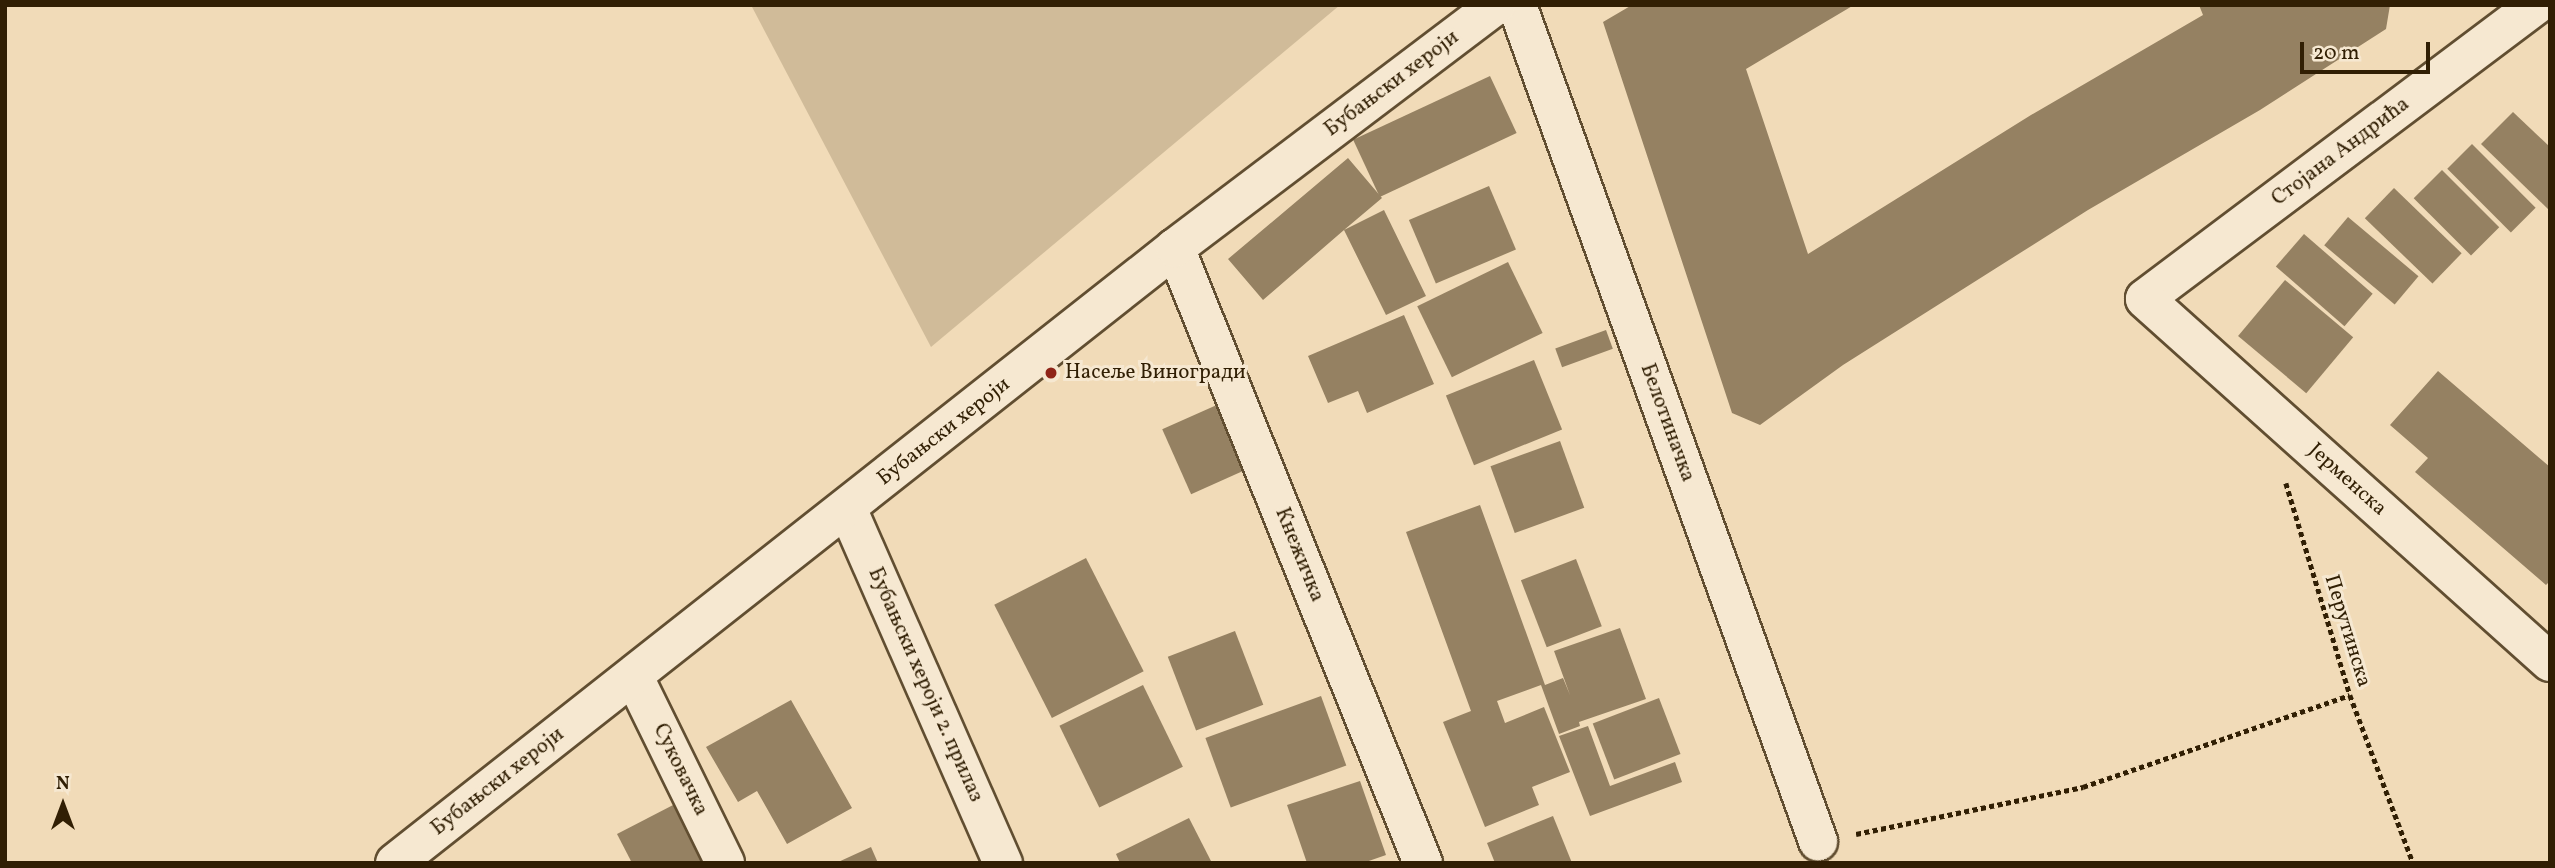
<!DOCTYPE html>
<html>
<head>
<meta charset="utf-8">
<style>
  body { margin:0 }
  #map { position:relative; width:2555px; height:868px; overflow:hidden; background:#f1dbb8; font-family:Vollkorn,serif }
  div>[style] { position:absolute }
  .green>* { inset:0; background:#d0bb99 }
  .building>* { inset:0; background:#958162; transform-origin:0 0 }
  .path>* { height:4.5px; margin-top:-2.25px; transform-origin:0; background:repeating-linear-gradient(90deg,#311f04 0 5px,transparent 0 8.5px) }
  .roads { filter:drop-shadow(2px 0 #614e31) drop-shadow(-2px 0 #614e31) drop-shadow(0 2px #614e31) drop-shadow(0 -2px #614e31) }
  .street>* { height:38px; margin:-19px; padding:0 19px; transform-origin:19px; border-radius:19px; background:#f6e8d1 }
  .dots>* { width:19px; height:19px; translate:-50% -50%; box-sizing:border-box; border:4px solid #f6e8d1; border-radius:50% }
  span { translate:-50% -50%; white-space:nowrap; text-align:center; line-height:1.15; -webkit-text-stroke:6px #f6e8d1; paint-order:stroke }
  .street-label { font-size:21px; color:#311f04 }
  .poi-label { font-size:21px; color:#311f04 }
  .left { translate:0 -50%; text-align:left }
  .frame { position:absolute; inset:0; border:7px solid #311f04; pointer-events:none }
  .north { position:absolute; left:28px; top:770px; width:70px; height:70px; -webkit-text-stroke:5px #f6e8d1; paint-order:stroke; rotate:0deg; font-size:19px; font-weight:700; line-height:28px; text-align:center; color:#311f04 }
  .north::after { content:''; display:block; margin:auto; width:24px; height:32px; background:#311f04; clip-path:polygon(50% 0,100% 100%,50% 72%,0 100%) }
  .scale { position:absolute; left:2300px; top:42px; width:130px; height:32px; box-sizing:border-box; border:4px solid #311f04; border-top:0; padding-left:9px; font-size:21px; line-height:24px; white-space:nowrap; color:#311f04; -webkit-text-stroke:5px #f6e8d1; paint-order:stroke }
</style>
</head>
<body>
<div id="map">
  <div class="green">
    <i style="clip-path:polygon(751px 5px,1340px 5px,931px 347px)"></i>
  </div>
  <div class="building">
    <i style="clip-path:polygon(1632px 5px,1854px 5px,1746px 69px,1808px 254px,2031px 115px,2203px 15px,2199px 5px,2390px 5px,2386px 29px,2260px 110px,2088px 210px,1843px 365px,1760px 425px,1732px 413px,1603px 22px)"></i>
    <i style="left:1490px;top:76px;width:63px;height:151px;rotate:65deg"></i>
    <i style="clip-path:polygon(2513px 112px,2550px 147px,2550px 211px,2481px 144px)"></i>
    <i style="left:2472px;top:144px;width:90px;height:35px;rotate:45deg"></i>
    <i style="clip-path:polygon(1348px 158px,1382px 198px,1344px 230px,1384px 210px,1426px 296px,1386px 315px,1344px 230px,1263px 300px,1228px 259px)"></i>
    <i style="left:2442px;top:170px;width:81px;height:40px;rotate:45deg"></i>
    <i style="left:1489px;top:186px;width:69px;height:87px;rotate:67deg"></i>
    <i style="left:2394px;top:188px;width:94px;height:42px;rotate:44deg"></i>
    <i style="left:2348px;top:217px;width:92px;height:37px;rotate:40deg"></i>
    <i style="left:2304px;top:234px;width:91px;height:43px;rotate:41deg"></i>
    <i style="left:1508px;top:262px;width:79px;height:101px;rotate:64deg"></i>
    <i style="left:2285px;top:280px;width:89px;height:73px;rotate:40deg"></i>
    <i style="clip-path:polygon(1404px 315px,1434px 384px,1367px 413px,1358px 391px,1328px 403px,1308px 356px)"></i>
    <i style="left:1606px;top:330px;width:20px;height:54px;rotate:70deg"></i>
    <i style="left:1534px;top:360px;width:75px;height:95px;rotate:68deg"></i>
    <i style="clip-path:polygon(2438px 371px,2550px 467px,2550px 581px,2546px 585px,2415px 472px,2428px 458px,2390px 425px)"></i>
    <i style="left:1228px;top:400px;width:71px;height:72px;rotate:66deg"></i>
    <i style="left:1560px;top:441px;width:71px;height:74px;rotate:70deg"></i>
    <i style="clip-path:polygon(1480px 505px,1545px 685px,1563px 678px,1570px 695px,1554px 651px,1620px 628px,1646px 699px,1579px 722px,1580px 726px,1559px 734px,1541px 685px,1497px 701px,1505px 723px,1544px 707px,1570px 772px,1532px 787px,1539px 805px,1485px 827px,1443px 722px,1471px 711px,1406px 532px)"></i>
    <i style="left:1086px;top:558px;width:127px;height:103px;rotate:63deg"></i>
    <i style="left:1576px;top:559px;width:72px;height:59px;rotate:69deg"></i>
    <i style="left:1235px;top:631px;width:79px;height:72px;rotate:69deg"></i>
    <i style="left:1143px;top:685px;width:91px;height:93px;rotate:64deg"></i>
    <i style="left:1321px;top:696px;width:74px;height:123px;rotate:70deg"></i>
    <i style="left:1659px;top:698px;width:60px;height:71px;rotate:69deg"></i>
    <i style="clip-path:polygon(791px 700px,852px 808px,787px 844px,757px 791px,738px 802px,706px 747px)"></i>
    <i style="clip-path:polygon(1588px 726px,1610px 786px,1675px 762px,1682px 782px,1590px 816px,1559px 736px)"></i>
    <i style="clip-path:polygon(1360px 781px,1386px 855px,1363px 863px,1307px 863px,1287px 805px)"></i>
    <i style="clip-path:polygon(677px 803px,708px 863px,632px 863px,617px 834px)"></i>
    <i style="clip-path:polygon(1553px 816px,1572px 863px,1495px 863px,1487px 843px)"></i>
    <i style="clip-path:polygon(1189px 818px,1212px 863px,1120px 863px,1116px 854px)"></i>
    <i style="clip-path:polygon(871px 847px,878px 863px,836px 863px)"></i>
  </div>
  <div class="path">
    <i style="left:2286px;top:483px;width:221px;rotate:73.2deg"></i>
    <i style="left:2350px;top:695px;width:179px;rotate:69.4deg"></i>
    <i style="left:1856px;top:834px;width:232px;rotate:-11.7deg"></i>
    <i style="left:2083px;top:787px;width:282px;rotate:-19deg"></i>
  </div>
  <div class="roads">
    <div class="street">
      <i style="left:1517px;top:5px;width:889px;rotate:70.2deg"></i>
      <i style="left:2536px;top:5px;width:489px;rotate:143.1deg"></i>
      <i style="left:2145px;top:299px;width:544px;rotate:41.87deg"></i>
      <i style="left:1175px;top:248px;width:663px;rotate:68.04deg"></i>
      <i style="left:847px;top:508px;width:388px;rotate:66.3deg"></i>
      <i style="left:634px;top:677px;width:207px;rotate:63.9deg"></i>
      <i style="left:395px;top:863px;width:993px;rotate:-38.25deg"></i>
      <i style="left:1175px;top:248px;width:403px;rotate:-37.1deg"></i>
    </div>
  </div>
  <div class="dots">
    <i style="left:1051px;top:373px;background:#8f2418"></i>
  </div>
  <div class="street-label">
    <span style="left:1392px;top:84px;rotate:-37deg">Бубањски хероји</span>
    <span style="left:2341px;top:152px;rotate:-37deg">Стојана Андрића</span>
    <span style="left:1667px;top:423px;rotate:70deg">Белотиначка</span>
    <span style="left:944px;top:432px;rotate:-38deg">Бубањски хероји</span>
    <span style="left:2347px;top:480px;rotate:42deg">Јерменска</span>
    <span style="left:1299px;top:555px;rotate:68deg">Кнежичка</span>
    <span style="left:2347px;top:631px;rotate:73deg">Перутинска</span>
    <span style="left:925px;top:685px;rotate:66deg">Бубањски хероји 2. прилаз</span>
    <span style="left:680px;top:770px;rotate:64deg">Суковачка</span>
    <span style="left:498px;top:782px;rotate:-38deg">Бубањски хероји</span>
  </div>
  <div class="poi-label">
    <span class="left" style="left:1065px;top:373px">Насеље Виногради</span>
  </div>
  <div class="frame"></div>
  <div class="north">N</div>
  <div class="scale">20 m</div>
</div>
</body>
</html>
